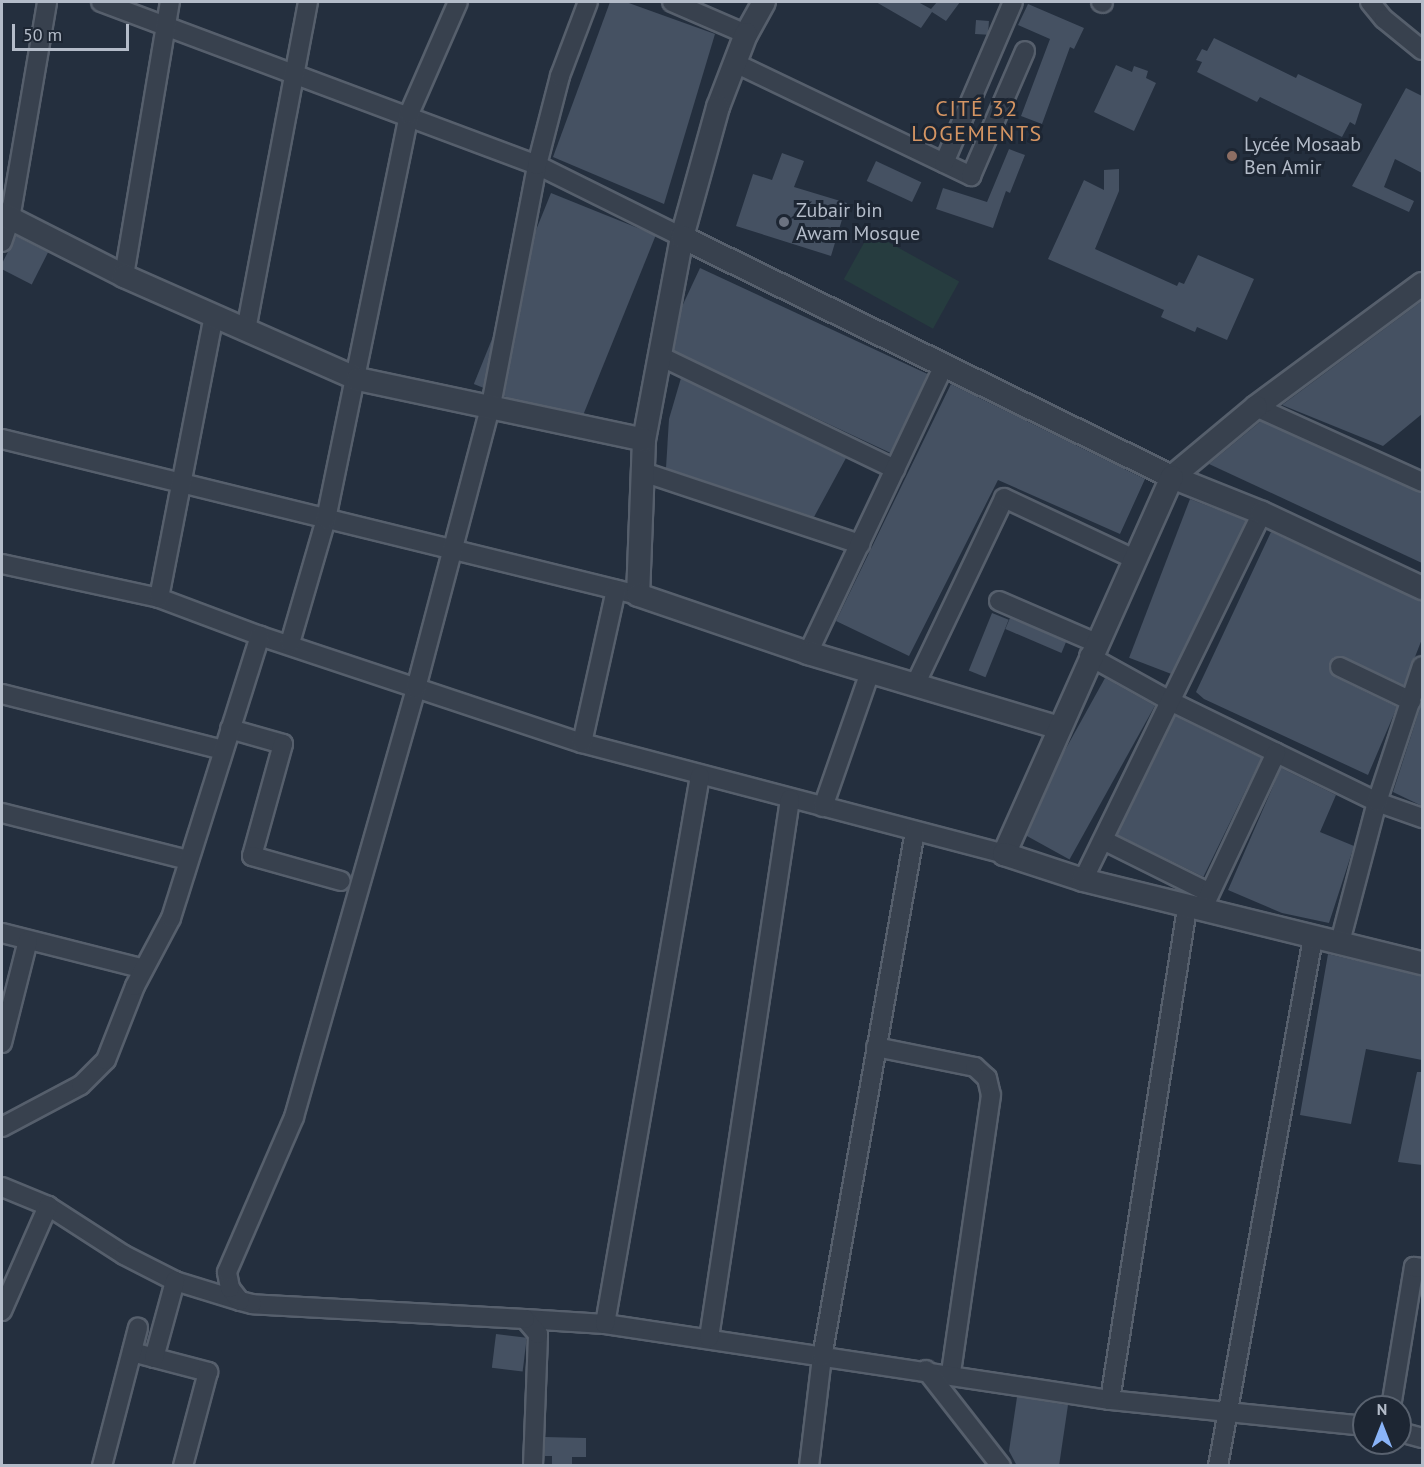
<!DOCTYPE html>
<html>
<head>
<meta charset="utf-8">
<style>
  body { margin:0 }
  #map { position:relative; width:1424px; height:1467px; overflow:hidden; background:#242f3e; font-family:"PT Sans",sans-serif }
  div>[style] { position:absolute }
  .green>* { inset:0; background:#263c3f; transform-origin:0 0 }
  .building>* { inset:0; background:#455162; transform-origin:0 0 }
  .roads { filter:drop-shadow(2px 0 #565f6c) drop-shadow(-2px 0 #565f6c) drop-shadow(0 2px #565f6c) drop-shadow(0 -2px #565f6c) }
  .minor>* { height:18px; margin:-9px; padding:0 9px; transform-origin:9px; border-radius:9px; background:#38414e }
  .tertiary>* { height:22px; margin:-11px; padding:0 11px; transform-origin:11px; border-radius:11px; background:#38414e }
  .dots>* { width:16px; height:16px; translate:-50% -50%; box-sizing:border-box; border:3px solid #1d2633; border-radius:50% }
  span { translate:-50% -50%; white-space:nowrap; text-align:center; line-height:1.15; -webkit-text-stroke:6px #1d2633; paint-order:stroke }
  .poi-label { font-size:20px; color:#b4bcc9 }
  .left { translate:0 -50%; text-align:left }
  .quarter-label { font-size:22px; color:#d59563; letter-spacing:1.5px }
  .frame { position:absolute; inset:0; border:3px solid #b4bcc9; pointer-events:none }
  .north { position:absolute; left:1352px; top:1395px; width:60px; height:60px; box-sizing:border-box; background:#1d2633; border:2px solid #59626f; border-radius:50%; rotate:0deg; font-size:16px; font-weight:700; line-height:24px; text-align:center; color:#b4bcc9 }
  .north::after { content:''; display:block; margin:auto; width:21px; height:27px; background:#8ab4f8; clip-path:polygon(50% 0,100% 100%,50% 72%,0 100%) }
  .scale { position:absolute; left:12px; top:24px; width:117px; height:27px; box-sizing:border-box; border:3px solid #b4bcc9; border-top:0; padding-left:8px; font-size:18px; line-height:21px; white-space:nowrap; color:#b4bcc9; -webkit-text-stroke:4px #1d2633; paint-order:stroke }
</style>
</head>
<body>
<div id="map">
  <div class="green">
    <i style="left:870px;top:232px;width:102px;height:54px;rotate:29deg"></i>
  </div>
  <div class="building">
    <i style="clip-path:polygon(610px 2px,626px 2px,715px 34px,664px 204px,553px 157px)"></i>
    <i style="clip-path:polygon(876px 2px,918px 2px,931px 9px,937px 2px,960px 2px,946px 21px,932px 12px,921px 28px)"></i>
    <i style="clip-path:polygon(1028px 4px,1084px 28px,1074px 49px,1070px 47px,1042px 124px,1021px 116px,1050px 39px,1018px 25px)"></i>
    <i style="left:976px;top:20px;width:13px;height:14px;rotate:4deg"></i>
    <i style="clip-path:polygon(1214px 38px,1296px 78px,1298px 74px,1362px 104px,1355px 125px,1350px 122px,1342px 137px,1260px 97px,1257px 102px,1197px 72px,1202px 62px,1196px 60px,1202px 49px,1207px 51px)"></i>
    <i style="clip-path:polygon(1116px 65px,1132px 72px,1134px 66px,1148px 71px,1146px 78px,1156px 83px,1134px 131px,1094px 112px)"></i>
    <i style="clip-path:polygon(1406px 88px,1422px 96px,1422px 173px,1395px 159px,1384px 187px,1414px 201px,1409px 212px,1352px 186px)"></i>
    <i style="clip-path:polygon(1009px 149px,1025px 155px,1010px 193px,1006px 191px,993px 228px,936px 209px,943px 188px,987px 202px)"></i>
    <i style="clip-path:polygon(782px 153px,804px 161px,794px 187px,847px 203px,831px 256px,736px 226px,753px 174px,772px 180px)"></i>
    <i style="left:876px;top:161px;width:50px;height:22px;rotate:25deg"></i>
    <i style="clip-path:polygon(1119px 169px,1119px 191px,1095px 249px,1177px 286px,1179px 282px,1184px 284px,1198px 255px,1254px 279px,1227px 340px,1197px 327px,1195px 332px,1161px 317px,1164px 310px,1048px 259px,1084px 180px,1104px 190px,1104px 170px)"></i>
    <i style="left:551px;top:193px;width:113px;height:206px;rotate:22deg"></i>
    <i style="left:16px;top:236px;width:36px;height:36px;rotate:27deg"></i>
    <i style="left:700px;top:268px;width:251px;height:87px;rotate:25deg"></i>
    <i style="clip-path:polygon(1422px 301px,1422px 414px,1383px 446px,1282px 405px)"></i>
    <i style="clip-path:polygon(681px 378px,846px 458px,814px 517px,666px 468px,669px 419px)"></i>
    <i style="clip-path:polygon(951px 384px,1145px 479px,1120px 534px,998px 480px,909px 656px,836px 621px)"></i>
    <i style="clip-path:polygon(1261px 421px,1422px 493px,1422px 563px,1209px 464px)"></i>
    <i style="left:1190px;top:499px;width:60px;height:170px;rotate:21deg"></i>
    <i style="clip-path:polygon(1271px 532px,1422px 601px,1422px 639px,1404px 685px,1344px 657px,1334px 657px,1330px 663px,1335px 677px,1397px 707px,1368px 775px,1204px 699px,1196px 692px)"></i>
    <i style="left:992px;top:613px;width:18px;height:62px;rotate:22deg"></i>
    <i style="left:1010px;top:618px;width:61px;height:12px;rotate:23deg"></i>
    <i style="left:1105px;top:678px;width:57px;height:176px;rotate:29deg"></i>
    <i style="clip-path:polygon(1420px 708px,1422px 708px,1422px 806px,1393px 792px)"></i>
    <i style="left:1175px;top:716px;width:96px;height:132px;rotate:26deg"></i>
    <i style="clip-path:polygon(1281px 768px,1336px 795px,1320px 832px,1354px 846px,1329px 923px,1282px 913px,1228px 890px)"></i>
    <i style="clip-path:polygon(1328px 954px,1422px 976px,1422px 1060px,1366px 1049px,1351px 1124px,1300px 1115px)"></i>
    <i style="clip-path:polygon(1417px 1072px,1422px 1072px,1422px 1165px,1398px 1162px)"></i>
    <i style="left:496px;top:1334px;width:31px;height:34px;rotate:7deg"></i>
    <i style="clip-path:polygon(1017px 1397px,1068px 1405px,1059px 1466px,1017px 1466px,1009px 1451px)"></i>
    <i style="clip-path:polygon(545px 1437px,586px 1438px,586px 1457px,572px 1457px,572px 1466px,552px 1466px,552px 1456px,545px 1456px)"></i>
  </div>
  <div class="roads">
    <div class="minor">
      <i style="left:101px;top:2px;width:465px;rotate:20.5deg"></i>
      <i style="left:537px;top:165px;width:162px;rotate:26.4deg"></i>
      <i style="left:672px;top:2px;width:81px;rotate:23.4deg"></i>
      <i style="left:1101px;top:2px;width:2px;rotate:27deg"></i>
      <i style="left:1370px;top:2px;width:22px;rotate:51deg"></i>
      <i style="left:1384px;top:19px;width:49px;rotate:39.2deg"></i>
      <i style="left:735px;top:63px;width:262px;rotate:25.6deg"></i>
      <i style="left:971px;top:176px;width:136px;rotate:-66.6deg"></i>
      <i style="left:944px;top:163px;width:175px;rotate:-66.8deg"></i>
      <i style="left:2px;top:242px;width:24px;rotate:-71deg"></i>
      <i style="left:10px;top:219px;width:220px;rotate:-80.3deg"></i>
      <i style="left:124px;top:276px;width:278px;rotate:-80.5deg"></i>
      <i style="left:246px;top:330px;width:334px;rotate:-79.3deg"></i>
      <i style="left:660px;top:356px;width:261px;rotate:25.7deg"></i>
      <i style="left:1256px;top:407px;width:182px;rotate:24.3deg"></i>
      <i style="left:2px;top:439px;width:655px;rotate:13.78deg"></i>
      <i style="left:643px;top:472px;width:229px;rotate:18.4deg"></i>
      <i style="left:2px;top:564px;width:161px;rotate:12.2deg"></i>
      <i style="left:159px;top:598px;width:108px;rotate:20.6deg"></i>
      <i style="left:260px;top:636px;width:339px;rotate:18.4deg"></i>
      <i style="left:582px;top:743px;width:436px;rotate:14.7deg"></i>
      <i style="left:159px;top:598px;width:287px;rotate:-79deg"></i>
      <i style="left:999px;top:601px;width:106px;rotate:23.4deg"></i>
      <i style="left:290px;top:643px;width:129px;rotate:-73.8deg"></i>
      <i style="left:326px;top:519px;width:413px;rotate:-78.4deg"></i>
      <i style="left:409px;top:114px;width:122px;rotate:-66.4deg"></i>
      <i style="left:808px;top:653px;width:316px;rotate:-64.7deg"></i>
      <i style="left:1089px;top:656px;width:95px;rotate:29deg"></i>
      <i style="left:1172px;top:702px;width:228px;rotate:26deg"></i>
      <i style="left:1377px;top:802px;width:48px;rotate:19.6deg"></i>
      <i style="left:1340px;top:667px;width:79px;rotate:25.6deg"></i>
      <i style="left:915px;top:685px;width:207px;rotate:-64.5deg"></i>
      <i style="left:1004px;top:498px;width:144px;rotate:25.1deg"></i>
      <i style="left:2px;top:694px;width:228px;rotate:14.2deg"></i>
      <i style="left:230px;top:729px;width:55px;rotate:15.8deg"></i>
      <i style="left:283px;top:744px;width:116px;rotate:105.5deg"></i>
      <i style="left:252px;top:856px;width:92px;rotate:15.7deg"></i>
      <i style="left:582px;top:743px;width:157px;rotate:-77.5deg"></i>
      <i style="left:823px;top:807px;width:143px;rotate:-70.8deg"></i>
      <i style="left:2px;top:813px;width:192px;rotate:14.2deg"></i>
      <i style="left:1103px;top:840px;width:119px;rotate:26.4deg"></i>
      <i style="left:1083px;top:880px;width:408px;rotate:-64deg"></i>
      <i style="left:1202px;top:910px;width:174px;rotate:-64.8deg"></i>
      <i style="left:2px;top:933px;width:146px;rotate:14.2deg"></i>
      <i style="left:1340px;top:942px;width:145px;rotate:-75.2deg"></i>
      <i style="left:1377px;top:802px;width:143px;rotate:-71.7deg"></i>
      <i style="left:2px;top:1043px;width:106px;rotate:-75.8deg"></i>
      <i style="left:876px;top:1047px;width:101px;rotate:11.4deg"></i>
      <i style="left:975px;top:1067px;width:16px;rotate:43deg"></i>
      <i style="left:987px;top:1078px;width:17px;rotate:77deg"></i>
      <i style="left:991px;top:1095px;width:282px;rotate:98.2deg"></i>
      <i style="left:2px;top:1127px;width:89px;rotate:-28deg"></i>
      <i style="left:81px;top:1085px;width:35px;rotate:-45deg"></i>
      <i style="left:106px;top:1060px;width:79px;rotate:-68.6deg"></i>
      <i style="left:135px;top:986px;width:77px;rotate:-62.1deg"></i>
      <i style="left:171px;top:918px;width:296px;rotate:-72.5deg"></i>
      <i style="left:2px;top:1187px;width:50px;rotate:22.4deg"></i>
      <i style="left:48px;top:1206px;width:90px;rotate:32.8deg"></i>
      <i style="left:124px;top:1255px;width:57px;rotate:27deg"></i>
      <i style="left:175px;top:1281px;width:68px;rotate:17.1deg"></i>
      <i style="left:2px;top:1311px;width:115px;rotate:-66.3deg"></i>
      <i style="left:525px;top:1319px;width:80px;rotate:3.6deg"></i>
      <i style="left:605px;top:1324px;width:511px;rotate:8.56deg"></i>
      <i style="left:1110px;top:1400px;width:255px;rotate:5.8deg"></i>
      <i style="left:605px;top:1324px;width:556px;rotate:-80.17deg"></i>
      <i style="left:709px;top:1338px;width:545px;rotate:-81.45deg"></i>
      <i style="left:132px;top:1352px;width:79px;rotate:14.7deg"></i>
      <i style="left:208px;top:1372px;width:97px;rotate:104.9deg"></i>
      <i style="left:154px;top:1358px;width:80px;rotate:-74.7deg"></i>
      <i style="left:926px;top:1370px;width:122px;rotate:52deg"></i>
      <i style="left:1110px;top:1400px;width:500px;rotate:-81.1deg"></i>
      <i style="left:1391px;top:1407px;width:142px;rotate:-80.7deg"></i>
      <i style="left:1414px;top:1267px;width:8px;rotate:7deg"></i>
      <i style="left:1400px;top:1432px;width:23px;rotate:15deg"></i>
      <i style="left:102px;top:1466px;width:143px;rotate:-75.4deg"></i>
      <i style="left:533px;top:1466px;width:132px;rotate:-87.8deg"></i>
      <i style="left:538px;top:1334px;width:20px;rotate:-131deg"></i>
      <i style="left:525px;top:1319px;width:273px;rotate:-176.9deg"></i>
      <i style="left:252px;top:1304px;width:12px;rotate:-166deg"></i>
      <i style="left:240px;top:1301px;width:16px;rotate:-128deg"></i>
      <i style="left:230px;top:1288px;width:16px;rotate:-101deg"></i>
      <i style="left:227px;top:1272px;width:169px;rotate:-66.6deg"></i>
      <i style="left:294px;top:1117px;width:446px;rotate:-74.1deg"></i>
      <i style="left:416px;top:688px;width:293px;rotate:-75.2deg"></i>
      <i style="left:491px;top:405px;width:244px;rotate:-79.1deg"></i>
      <i style="left:537px;top:165px;width:92px;rotate:-75.5deg"></i>
      <i style="left:560px;top:76px;width:79px;rotate:-69.3deg"></i>
      <i style="left:809px;top:1466px;width:110px;rotate:-83.2deg"></i>
      <i style="left:822px;top:1357px;width:534px;rotate:-79.97deg"></i>
      <i style="left:1218px;top:1466px;width:536px;rotate:-79.8deg"></i>
    </div>
    <div class="tertiary">
      <i style="left:764px;top:2px;width:37px;rotate:119deg"></i>
      <i style="left:746px;top:34px;width:78px;rotate:111deg"></i>
      <i style="left:718px;top:107px;width:135px;rotate:105.5deg"></i>
      <i style="left:682px;top:237px;width:207px;rotate:100.6deg"></i>
      <i style="left:644px;top:440px;width:155px;rotate:92.2deg"></i>
      <i style="left:638px;top:595px;width:180px;rotate:18.8deg"></i>
      <i style="left:808px;top:653px;width:262px;rotate:16.6deg"></i>
      <i style="left:2px;top:214px;width:137px;rotate:26.9deg"></i>
      <i style="left:124px;top:276px;width:256px;rotate:23.8deg"></i>
      <i style="left:358px;top:379px;width:292px;rotate:12deg"></i>
      <i style="left:682px;top:237px;width:546px;rotate:26.1deg"></i>
      <i style="left:1172px;top:477px;width:97px;rotate:21.8deg"></i>
      <i style="left:1262px;top:513px;width:177px;rotate:25.1deg"></i>
      <i style="left:1422px;top:284px;width:207px;rotate:143.5deg"></i>
      <i style="left:1256px;top:407px;width:109px;rotate:140.2deg"></i>
      <i style="left:1172px;top:477px;width:413px;rotate:114deg"></i>
      <i style="left:1004px;top:854px;width:83px;rotate:18.2deg"></i>
      <i style="left:1083px;top:880px;width:349px;rotate:13.8deg"></i>
    </div>
  </div>
  <div class="dots">
    <i style="left:1232px;top:156px;background:#8d6e63"></i>
    <i style="left:784px;top:222px;background:#6b7280"></i>
  </div>
  <div class="poi-label">
    <span class="left" style="left:1244px;top:156px">Lycée Mosaab<br>Ben Amir</span>
    <span class="left" style="left:796px;top:222px">Zubair bin<br>Awam Mosque</span>
  </div>
  <div class="quarter-label">
    <span style="left:977px;top:121px">CITÉ 32<br>LOGEMENTS</span>
  </div>
  <div class="frame"></div>
  <div class="north">N</div>
  <div class="scale">50 m</div>
</div>
</body>
</html>
